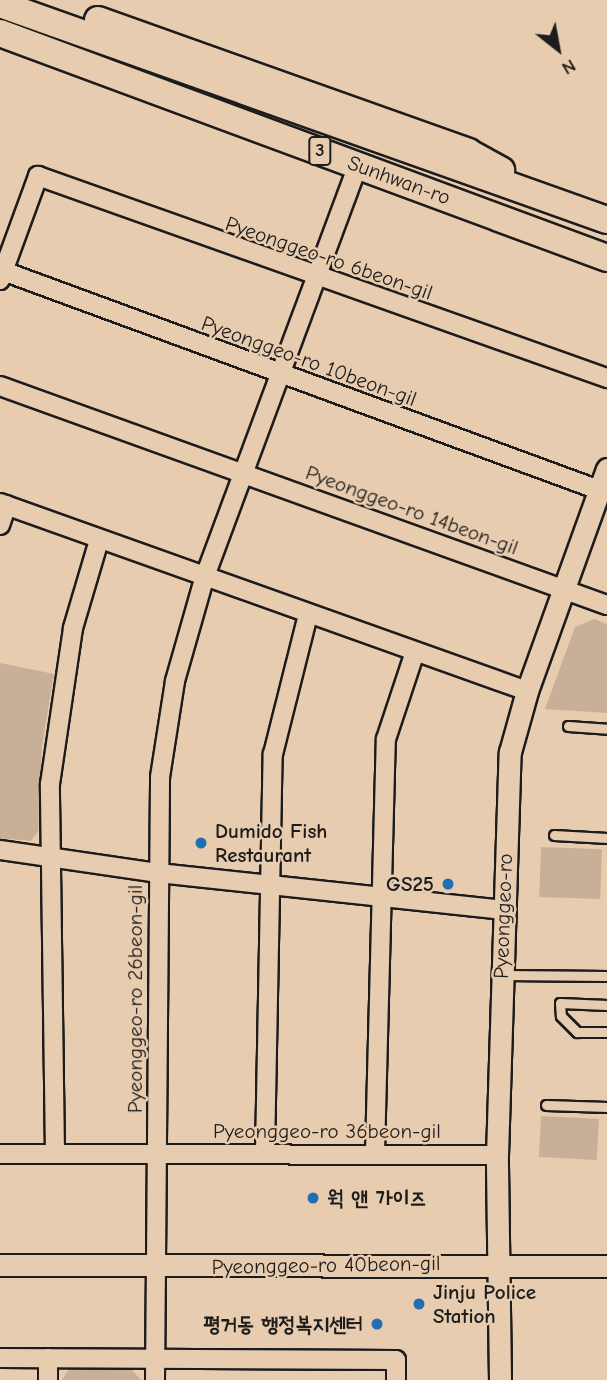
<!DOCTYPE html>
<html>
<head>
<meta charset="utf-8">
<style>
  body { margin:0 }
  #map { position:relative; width:607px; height:1380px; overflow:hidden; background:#e8ccaf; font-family:"Comic Neue","Poor Story",sans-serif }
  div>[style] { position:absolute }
  .green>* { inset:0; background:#c7b097; transform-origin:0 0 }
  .roads { filter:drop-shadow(2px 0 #1c1c1c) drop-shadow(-2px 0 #1c1c1c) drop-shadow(0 2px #1c1c1c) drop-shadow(0 -2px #1c1c1c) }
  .service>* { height:9px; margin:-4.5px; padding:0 4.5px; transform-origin:4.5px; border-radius:4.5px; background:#e8ccaf }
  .minor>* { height:18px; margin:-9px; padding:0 9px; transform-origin:9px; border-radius:9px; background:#e8ccaf }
  .tertiary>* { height:21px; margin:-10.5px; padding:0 10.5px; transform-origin:10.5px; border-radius:10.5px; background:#e8ccaf }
  .primary>* { height:26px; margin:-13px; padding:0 13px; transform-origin:13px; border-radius:13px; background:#e8ccaf }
  .dots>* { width:19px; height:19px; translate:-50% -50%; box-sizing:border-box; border:4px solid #e8ccaf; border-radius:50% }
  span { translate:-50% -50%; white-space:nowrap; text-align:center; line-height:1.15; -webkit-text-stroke:5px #e8ccaf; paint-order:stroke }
  .shield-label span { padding:2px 5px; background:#e8ccaf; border:2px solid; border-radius:5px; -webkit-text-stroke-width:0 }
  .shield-label { font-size:19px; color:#1c1c1c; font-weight:700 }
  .street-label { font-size:21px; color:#1c1c1c }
  .poi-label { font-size:21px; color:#1c1c1c; font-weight:700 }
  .left { translate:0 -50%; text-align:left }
  .right { translate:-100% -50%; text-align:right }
  .north { position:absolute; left:523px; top:14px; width:70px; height:70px; -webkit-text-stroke:5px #e8ccaf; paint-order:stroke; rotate:149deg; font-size:19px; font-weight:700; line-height:28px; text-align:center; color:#1c1c1c }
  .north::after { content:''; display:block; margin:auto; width:24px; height:32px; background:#1c1c1c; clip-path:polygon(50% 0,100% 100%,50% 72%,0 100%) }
</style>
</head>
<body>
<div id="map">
  <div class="green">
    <i style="clip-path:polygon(594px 619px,607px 624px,607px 713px,545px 709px,575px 627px)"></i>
    <i style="clip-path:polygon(0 663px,54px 674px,42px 746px,38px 832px,31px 841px,0 838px)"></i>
    <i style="left:541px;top:847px;width:61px;height:50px;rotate:2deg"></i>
    <i style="left:541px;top:1116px;width:58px;height:41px;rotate:3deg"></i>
    <i style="clip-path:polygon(69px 1369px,132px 1370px,141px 1380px,62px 1380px)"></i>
  </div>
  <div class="roads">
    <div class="service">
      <i style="left:568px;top:726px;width:39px;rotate:4deg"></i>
      <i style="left:554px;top:835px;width:53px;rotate:3.2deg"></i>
      <i style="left:503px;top:975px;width:104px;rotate:0.6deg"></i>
      <i style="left:607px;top:1005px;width:47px;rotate:-177.6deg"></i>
      <i style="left:560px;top:1003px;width:13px;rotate:86deg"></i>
      <i style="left:561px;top:1016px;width:23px;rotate:45deg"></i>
      <i style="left:577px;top:1032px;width:30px"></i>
      <i style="left:546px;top:1105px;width:61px;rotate:1.9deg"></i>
    </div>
    <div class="minor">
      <i style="left:3px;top:271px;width:644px;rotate:20.18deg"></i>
      <i style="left:0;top:280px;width:111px;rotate:-69.9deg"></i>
      <i style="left:38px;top:176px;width:604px;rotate:19.55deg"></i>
      <i style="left:0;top:386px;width:645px;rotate:19.84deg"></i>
      <i style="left:0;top:503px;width:560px;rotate:19.63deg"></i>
      <i style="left:0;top:525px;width:21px;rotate:-71deg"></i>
      <i style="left:0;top:850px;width:160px;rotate:8.3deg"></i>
      <i style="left:158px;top:873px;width:346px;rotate:6.1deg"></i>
      <i style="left:375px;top:1152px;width:413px;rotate:-88.5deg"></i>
      <i style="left:386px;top:739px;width:92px;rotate:-71.6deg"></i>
      <i style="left:265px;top:1153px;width:399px;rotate:-88.9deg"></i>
      <i style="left:273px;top:754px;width:143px;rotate:-75.9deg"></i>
      <i style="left:0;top:1154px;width:497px;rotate:0.1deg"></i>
      <i style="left:55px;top:1154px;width:370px;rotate:-90.8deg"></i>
      <i style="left:50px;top:784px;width:158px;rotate:-81.6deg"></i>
      <i style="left:73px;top:628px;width:92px;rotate:-73.5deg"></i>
      <i style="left:0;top:1358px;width:396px;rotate:0.3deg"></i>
      <i style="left:396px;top:1360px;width:20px;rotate:90deg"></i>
      <i style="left:48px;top:1358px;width:22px;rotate:90deg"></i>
      <i style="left:155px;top:1380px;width:603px;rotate:-89.52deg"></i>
      <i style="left:160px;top:777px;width:97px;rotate:-81.1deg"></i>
      <i style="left:175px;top:681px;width:106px;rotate:-74.1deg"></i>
      <i style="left:204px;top:579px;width:427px;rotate:-69.6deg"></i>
    </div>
    <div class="tertiary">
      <i style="left:0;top:1265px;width:607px;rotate:0.09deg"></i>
      <i style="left:500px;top:1380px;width:225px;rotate:-90.8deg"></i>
      <i style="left:497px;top:1155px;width:403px;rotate:-88.2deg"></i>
      <i style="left:510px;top:752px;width:63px;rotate:-74.4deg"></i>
      <i style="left:527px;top:691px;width:236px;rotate:-70.2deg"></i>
    </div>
    <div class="primary">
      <i style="left:0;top:4px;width:644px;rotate:19.59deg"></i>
      <i style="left:98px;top:20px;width:393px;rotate:19.6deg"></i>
      <i style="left:468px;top:152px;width:38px;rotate:29deg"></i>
      <i style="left:0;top:33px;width:647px;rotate:20.34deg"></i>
    </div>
  </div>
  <div class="dots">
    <i style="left:201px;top:843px;background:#1f6fb2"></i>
    <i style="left:448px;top:884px;background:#1f6fb2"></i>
    <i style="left:313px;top:1198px;background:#1f6fb2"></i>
    <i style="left:419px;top:1304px;background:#1f6fb2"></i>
    <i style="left:377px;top:1324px;background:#1f6fb2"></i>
  </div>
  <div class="shield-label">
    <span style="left:320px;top:151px">3</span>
  </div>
  <div class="street-label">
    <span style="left:399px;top:180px;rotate:20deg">Sunhwan-ro</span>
    <span style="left:329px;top:258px;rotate:19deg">Pyeonggeo-ro 6beon-gil</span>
    <span style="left:309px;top:361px;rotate:20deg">Pyeonggeo-ro 10beon-gil</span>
    <span style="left:412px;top:510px;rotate:20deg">Pyeonggeo-ro 14beon-gil</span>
    <span style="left:503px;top:916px;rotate:-88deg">Pyeonggeo-ro</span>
    <span style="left:135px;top:999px;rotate:-90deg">Pyeonggeo-ro 26beon-gil</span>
    <span style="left:327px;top:1131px">Pyeonggeo-ro 36beon-gil</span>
    <span style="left:326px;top:1265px;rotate:-1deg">Pyeonggeo-ro 40beon-gil</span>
  </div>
  <div class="poi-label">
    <span class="left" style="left:215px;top:843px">Dumido Fish<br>Restaurant</span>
    <span class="right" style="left:434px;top:884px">GS25</span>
    <span class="left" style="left:327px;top:1198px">웍 앤 가이즈</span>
    <span class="left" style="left:433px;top:1304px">Jinju Police<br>Station</span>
    <span class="right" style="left:363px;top:1324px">평거동 행정복지센터</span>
  </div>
  <div class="north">N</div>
</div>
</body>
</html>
